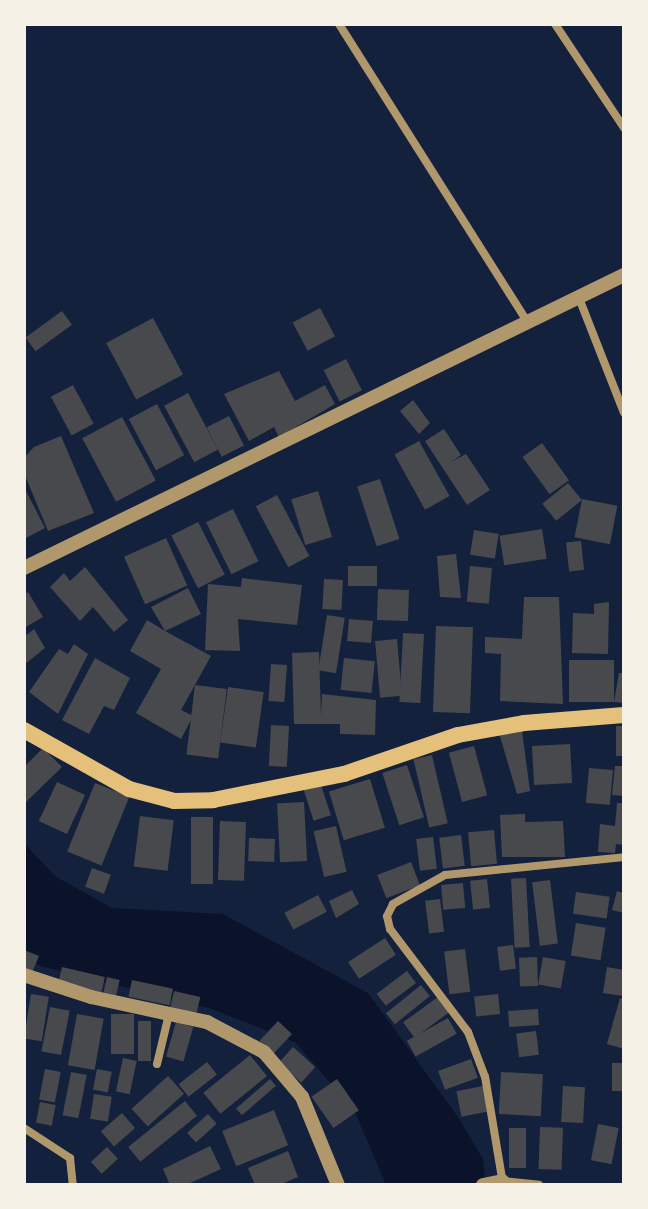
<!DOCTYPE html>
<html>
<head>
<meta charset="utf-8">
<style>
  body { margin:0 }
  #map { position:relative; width:648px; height:1209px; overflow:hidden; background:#14213d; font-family:Cabin,sans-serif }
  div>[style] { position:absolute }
  .water>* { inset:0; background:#0b132b }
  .building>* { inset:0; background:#48494c; transform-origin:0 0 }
  .minor>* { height:8px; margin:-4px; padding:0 4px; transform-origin:4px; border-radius:4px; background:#b1986c }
  .tertiary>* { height:14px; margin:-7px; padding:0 7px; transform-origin:7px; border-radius:7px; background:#b1986c }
  .secondary>* { height:16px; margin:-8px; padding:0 8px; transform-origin:8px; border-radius:8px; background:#e5c07b }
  span { translate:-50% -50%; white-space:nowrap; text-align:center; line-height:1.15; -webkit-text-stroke:7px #f6f1e7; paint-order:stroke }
  .frame { position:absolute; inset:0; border:26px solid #f6f1e7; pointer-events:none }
</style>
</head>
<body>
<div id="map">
  <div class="water">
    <i style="clip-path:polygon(24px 843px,55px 876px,112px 908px,223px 914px,368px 993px,458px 1117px,483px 1159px,486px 1185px,386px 1185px,355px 1112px,295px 1042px,212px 1009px,40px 966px,24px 954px)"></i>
  </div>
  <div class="building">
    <i style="left:320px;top:308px;width:32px;height:31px;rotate:62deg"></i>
    <i style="left:62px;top:311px;width:17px;height:45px;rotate:54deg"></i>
    <i style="left:153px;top:318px;width:64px;height:53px;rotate:62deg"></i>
    <i style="left:346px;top:359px;width:35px;height:25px;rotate:63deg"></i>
    <i style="clip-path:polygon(279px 371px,295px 401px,325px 385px,335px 404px,279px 437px,274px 427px,249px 441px,224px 394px)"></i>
    <i style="left:73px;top:385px;width:44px;height:25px;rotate:62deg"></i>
    <i style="left:188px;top:393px;width:64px;height:27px;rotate:62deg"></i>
    <i style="clip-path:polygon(413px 400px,430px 423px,419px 434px,400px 411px)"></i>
    <i style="left:157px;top:404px;width:58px;height:32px;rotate:62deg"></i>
    <i style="left:229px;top:416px;width:33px;height:25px;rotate:63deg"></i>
    <i style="left:122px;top:417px;width:72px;height:45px;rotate:62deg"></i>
    <i style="clip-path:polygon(444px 429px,461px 455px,451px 462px,466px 454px,490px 490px,467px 505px,425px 441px)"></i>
    <i style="clip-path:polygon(61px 436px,94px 513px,48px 531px,24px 473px,24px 458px,34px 447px)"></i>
    <i style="left:419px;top:441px;width:63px;height:28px;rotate:61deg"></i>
    <i style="left:542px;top:443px;width:46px;height:24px;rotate:54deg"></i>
    <i style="left:380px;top:479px;width:63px;height:24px;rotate:72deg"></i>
    <i style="left:568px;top:483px;width:22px;height:33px;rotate:51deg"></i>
    <i style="clip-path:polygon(24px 487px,45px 528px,24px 539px)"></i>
    <i style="left:318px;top:491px;width:48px;height:28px;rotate:73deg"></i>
    <i style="left:277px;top:495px;width:69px;height:24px;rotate:62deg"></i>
    <i style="left:582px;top:499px;width:36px;height:39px;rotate:11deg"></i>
    <i style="left:233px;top:509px;width:58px;height:30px;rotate:64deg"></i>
    <i style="left:198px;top:522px;width:59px;height:30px;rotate:63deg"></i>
    <i style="left:542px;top:529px;width:30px;height:43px;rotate:81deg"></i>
    <i style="left:474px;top:530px;width:25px;height:25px;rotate:9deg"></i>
    <i style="left:166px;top:538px;width:52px;height:46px;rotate:66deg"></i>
    <i style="left:581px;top:541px;width:29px;height:15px;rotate:84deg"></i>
    <i style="clip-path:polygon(456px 554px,461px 598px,440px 597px,437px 556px)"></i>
    <i style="left:348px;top:566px;width:29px;height:20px"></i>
    <i style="left:470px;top:566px;width:22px;height:36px;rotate:5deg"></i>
    <i style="clip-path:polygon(85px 567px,128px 620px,114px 632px,93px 607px,80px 621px,50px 587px,64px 573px,70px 581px)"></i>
    <i style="clip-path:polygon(242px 578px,302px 585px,297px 625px,238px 619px,240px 651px,205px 650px,208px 584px,241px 587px)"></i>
    <i style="left:324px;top:579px;width:19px;height:30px;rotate:3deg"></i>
    <i style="clip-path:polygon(188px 588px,201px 614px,165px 631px,211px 656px,181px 710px,193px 716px,181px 739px,136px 713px,161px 669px,130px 651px,147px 620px,165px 631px,151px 607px)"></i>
    <i style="left:378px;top:589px;width:31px;height:31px;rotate:2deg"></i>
    <i style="clip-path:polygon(28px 592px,43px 617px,24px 628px,24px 595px)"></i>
    <i style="clip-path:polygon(524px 597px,559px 597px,563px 704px,500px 701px,501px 654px,485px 653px,485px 637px,522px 639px)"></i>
    <i style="clip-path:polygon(609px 602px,608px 654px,572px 653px,573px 613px,594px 614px,594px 604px)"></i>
    <i style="left:327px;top:615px;width:18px;height:56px;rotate:9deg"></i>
    <i style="left:349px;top:619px;width:24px;height:22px;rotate:5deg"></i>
    <i style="left:436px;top:626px;width:37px;height:86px;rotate:2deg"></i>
    <i style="clip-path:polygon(34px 629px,45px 648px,24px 665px,24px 637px)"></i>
    <i style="left:403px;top:633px;width:21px;height:69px;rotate:3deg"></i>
    <i style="left:397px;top:639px;width:57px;height:22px;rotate:85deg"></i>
    <i style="clip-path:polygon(74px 644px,88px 654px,58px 714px,29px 692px,59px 649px,68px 654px)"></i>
    <i style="clip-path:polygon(319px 652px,321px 716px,322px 694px,376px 700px,375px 735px,340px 734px,340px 724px,294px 724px,292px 653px)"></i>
    <i style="clip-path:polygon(95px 658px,130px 678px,114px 710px,104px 706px,89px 734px,62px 720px)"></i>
    <i style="left:344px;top:658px;width:31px;height:32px;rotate:6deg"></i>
    <i style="left:569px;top:660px;width:45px;height:42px"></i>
    <i style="left:271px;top:664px;width:16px;height:37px;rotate:4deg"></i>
    <i style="clip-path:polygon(619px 673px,624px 673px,624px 703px,614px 702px)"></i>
    <i style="left:195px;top:685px;width:32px;height:70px;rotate:7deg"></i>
    <i style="left:228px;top:687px;width:36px;height:56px;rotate:8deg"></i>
    <i style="left:271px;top:725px;width:18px;height:41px;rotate:3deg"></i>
    <i style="left:616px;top:726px;width:8px;height:30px"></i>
    <i style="clip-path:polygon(522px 731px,530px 791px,517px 794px,499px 733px)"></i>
    <i style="left:570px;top:744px;width:39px;height:38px;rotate:87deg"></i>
    <i style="left:474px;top:746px;width:51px;height:26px;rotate:75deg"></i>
    <i style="clip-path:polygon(43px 748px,62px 767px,24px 804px,24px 767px)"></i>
    <i style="left:432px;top:755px;width:70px;height:19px;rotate:77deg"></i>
    <i style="left:407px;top:765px;width:55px;height:26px;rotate:72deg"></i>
    <i style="clip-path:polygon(615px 766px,624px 766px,624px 796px,612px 795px)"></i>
    <i style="left:589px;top:768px;width:24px;height:35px;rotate:5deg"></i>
    <i style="left:370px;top:779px;width:51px;height:43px;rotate:73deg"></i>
    <i style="left:57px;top:782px;width:31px;height:43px;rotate:25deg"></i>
    <i style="left:320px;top:782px;width:35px;height:18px;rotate:72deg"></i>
    <i style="left:95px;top:783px;width:37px;height:74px;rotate:22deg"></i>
    <i style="left:304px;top:802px;width:59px;height:27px;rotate:87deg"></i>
    <i style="clip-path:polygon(617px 803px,624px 803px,624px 845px,616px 844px,615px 853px,598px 852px,600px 824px,615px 826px)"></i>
    <i style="clip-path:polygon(525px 814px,525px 822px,563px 821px,565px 857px,502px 857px,500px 815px)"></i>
    <i style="left:140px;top:816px;width:34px;height:51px;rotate:7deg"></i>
    <i style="left:191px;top:817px;width:22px;height:67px"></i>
    <i style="left:220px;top:821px;width:26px;height:59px;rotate:2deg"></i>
    <i style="left:336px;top:826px;width:47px;height:23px;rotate:77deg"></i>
    <i style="left:494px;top:830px;width:34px;height:26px;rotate:85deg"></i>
    <i style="left:461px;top:835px;width:31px;height:22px;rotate:83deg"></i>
    <i style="left:433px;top:837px;width:32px;height:17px;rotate:83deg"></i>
    <i style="left:249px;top:838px;width:26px;height:23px;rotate:2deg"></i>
    <i style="left:411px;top:862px;width:25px;height:36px;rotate:69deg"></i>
    <i style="left:92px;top:868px;width:20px;height:20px;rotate:20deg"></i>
    <i style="left:526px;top:878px;width:69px;height:15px;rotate:87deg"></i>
    <i style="left:487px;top:879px;width:29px;height:17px;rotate:84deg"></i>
    <i style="left:550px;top:880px;width:64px;height:18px;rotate:83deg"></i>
    <i style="left:463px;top:883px;width:25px;height:22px;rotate:85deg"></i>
    <i style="clip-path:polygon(352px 890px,359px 904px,336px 918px,329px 901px)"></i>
    <i style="clip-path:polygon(617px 891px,624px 893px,624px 913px,612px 910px)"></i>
    <i style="left:576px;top:892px;width:34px;height:22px;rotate:8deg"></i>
    <i style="left:318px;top:895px;width:19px;height:38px;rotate:62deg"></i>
    <i style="left:440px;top:899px;width:33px;height:15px;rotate:83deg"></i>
    <i style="left:576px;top:923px;width:30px;height:33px;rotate:9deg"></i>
    <i style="left:385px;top:938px;width:20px;height:44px;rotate:57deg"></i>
    <i style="clip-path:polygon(24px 941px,24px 950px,39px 956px,31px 975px,24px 972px)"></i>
    <i style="left:513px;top:945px;width:24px;height:16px;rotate:83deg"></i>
    <i style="left:465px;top:949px;width:43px;height:21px;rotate:83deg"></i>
    <i style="left:537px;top:957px;width:29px;height:18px;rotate:88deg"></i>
    <i style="left:543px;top:957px;width:23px;height:28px;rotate:10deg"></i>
    <i style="left:62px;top:967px;width:44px;height:18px;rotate:13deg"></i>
    <i style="clip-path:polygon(607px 967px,624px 970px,623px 996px,603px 993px)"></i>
    <i style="left:407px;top:971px;width:15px;height:38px;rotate:53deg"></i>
    <i style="left:107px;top:977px;width:13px;height:16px;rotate:13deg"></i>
    <i style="left:132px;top:980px;width:42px;height:17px;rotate:12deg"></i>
    <i style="left:421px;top:985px;width:14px;height:45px;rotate:51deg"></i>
    <i style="left:174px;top:991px;width:27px;height:17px;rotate:13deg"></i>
    <i style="left:31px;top:994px;width:18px;height:45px;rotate:9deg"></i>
    <i style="left:498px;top:994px;width:20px;height:24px;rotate:84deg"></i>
    <i style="left:438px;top:997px;width:19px;height:43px;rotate:54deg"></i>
    <i style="clip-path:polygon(620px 998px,624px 999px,624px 1049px,607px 1044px)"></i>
    <i style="left:50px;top:1007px;width:20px;height:45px;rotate:11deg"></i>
    <i style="left:538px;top:1009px;width:16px;height:30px;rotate:86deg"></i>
    <i style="left:77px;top:1014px;width:27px;height:52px;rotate:10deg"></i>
    <i style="left:111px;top:1014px;width:23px;height:40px"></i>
    <i style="left:448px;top:1018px;width:18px;height:47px;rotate:61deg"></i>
    <i style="left:138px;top:1021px;width:13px;height:40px"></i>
    <i style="left:278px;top:1021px;width:19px;height:27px;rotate:43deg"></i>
    <i style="left:176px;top:1022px;width:18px;height:36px;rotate:16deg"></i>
    <i style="left:536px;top:1031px;width:24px;height:20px;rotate:83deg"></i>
    <i style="left:293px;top:1047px;width:30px;height:21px;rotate:42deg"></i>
    <i style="left:250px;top:1055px;width:27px;height:60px;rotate:51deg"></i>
    <i style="left:123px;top:1058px;width:14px;height:34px;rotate:12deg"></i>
    <i style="left:471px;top:1059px;width:20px;height:35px;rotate:70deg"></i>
    <i style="left:207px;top:1062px;width:16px;height:36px;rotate:52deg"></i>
    <i style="left:624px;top:1063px;width:28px;height:12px;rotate:90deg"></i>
    <i style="left:45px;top:1069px;width:16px;height:31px;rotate:11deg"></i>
    <i style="left:97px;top:1069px;width:15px;height:21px;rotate:11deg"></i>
    <i style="left:71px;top:1072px;width:16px;height:44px;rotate:11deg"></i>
    <i style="left:501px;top:1072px;width:42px;height:42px;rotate:3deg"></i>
    <i style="left:168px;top:1076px;width:24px;height:49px;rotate:48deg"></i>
    <i style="left:270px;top:1079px;width:9px;height:45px;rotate:49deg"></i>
    <i style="left:337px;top:1079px;width:38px;height:31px;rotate:55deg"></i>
    <i style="left:483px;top:1086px;width:26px;height:27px;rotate:79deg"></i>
    <i style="left:563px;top:1086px;width:22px;height:36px;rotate:3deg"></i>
    <i style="left:94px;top:1094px;width:18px;height:25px;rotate:9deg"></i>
    <i style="left:185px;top:1101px;width:19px;height:73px;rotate:51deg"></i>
    <i style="left:40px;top:1102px;width:16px;height:21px;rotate:11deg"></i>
    <i style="left:274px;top:1110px;width:38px;height:56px;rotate:68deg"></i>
    <i style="left:122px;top:1113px;width:20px;height:28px;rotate:49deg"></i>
    <i style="left:208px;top:1114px;width:13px;height:28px;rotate:48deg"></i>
    <i style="left:598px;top:1124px;width:21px;height:37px;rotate:11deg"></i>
    <i style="left:540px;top:1127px;width:23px;height:42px;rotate:2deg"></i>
    <i style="left:509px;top:1128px;width:17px;height:40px"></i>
    <i style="clip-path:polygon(210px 1146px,221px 1169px,186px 1185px,170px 1185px,163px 1169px)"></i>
    <i style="left:107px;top:1147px;width:16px;height:22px;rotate:47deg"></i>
    <i style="clip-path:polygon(288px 1151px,298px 1177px,279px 1185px,255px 1185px,248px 1168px)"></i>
  </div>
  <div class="minor">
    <i style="left:339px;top:24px;width:354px;rotate:57.7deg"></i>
    <i style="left:555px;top:24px;width:125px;rotate:56.4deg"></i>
    <i style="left:579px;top:298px;width:123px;rotate:68.6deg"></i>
    <i style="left:157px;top:1064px;width:51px;rotate:-76.5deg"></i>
    <i style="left:24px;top:1128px;width:55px;rotate:33.1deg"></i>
    <i style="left:70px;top:1158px;width:27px;rotate:84deg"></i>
    <i style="left:503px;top:1181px;width:36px;rotate:6deg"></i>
    <i style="left:503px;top:1184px;width:109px;rotate:-99.5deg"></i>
    <i style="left:485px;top:1077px;width:48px;rotate:-110.7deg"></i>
    <i style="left:468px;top:1032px;width:129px;rotate:-127.1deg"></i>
    <i style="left:390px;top:929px;width:13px;rotate:-103deg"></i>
    <i style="left:387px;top:916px;width:13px;rotate:-63deg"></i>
    <i style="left:393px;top:904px;width:60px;rotate:-29.1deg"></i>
    <i style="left:445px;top:875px;width:180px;rotate:-5.7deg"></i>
  </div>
  <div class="tertiary">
    <i style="left:24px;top:568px;width:668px;rotate:-26.03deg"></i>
    <i style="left:24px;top:975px;width:71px;rotate:18.2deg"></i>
    <i style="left:91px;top:997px;width:119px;rotate:12.2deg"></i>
    <i style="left:207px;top:1022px;width:64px;rotate:27.8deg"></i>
    <i style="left:264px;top:1052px;width:59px;rotate:49.8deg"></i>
    <i style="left:302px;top:1097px;width:95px;rotate:67.8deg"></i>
    <i style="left:483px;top:1185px;width:20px;rotate:-11deg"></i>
  </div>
  <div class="secondary">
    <i style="left:24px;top:730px;width:120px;rotate:29.3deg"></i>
    <i style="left:129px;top:789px;width:47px;rotate:14.9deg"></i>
    <i style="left:174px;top:801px;width:39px;rotate:-1deg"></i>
    <i style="left:213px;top:800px;width:134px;rotate:-11.2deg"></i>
    <i style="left:344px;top:774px;width:120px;rotate:-18.9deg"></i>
    <i style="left:458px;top:735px;width:67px;rotate:-10.3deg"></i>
    <i style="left:524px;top:723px;width:100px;rotate:-4.6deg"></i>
  </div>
  <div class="frame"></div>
</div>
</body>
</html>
